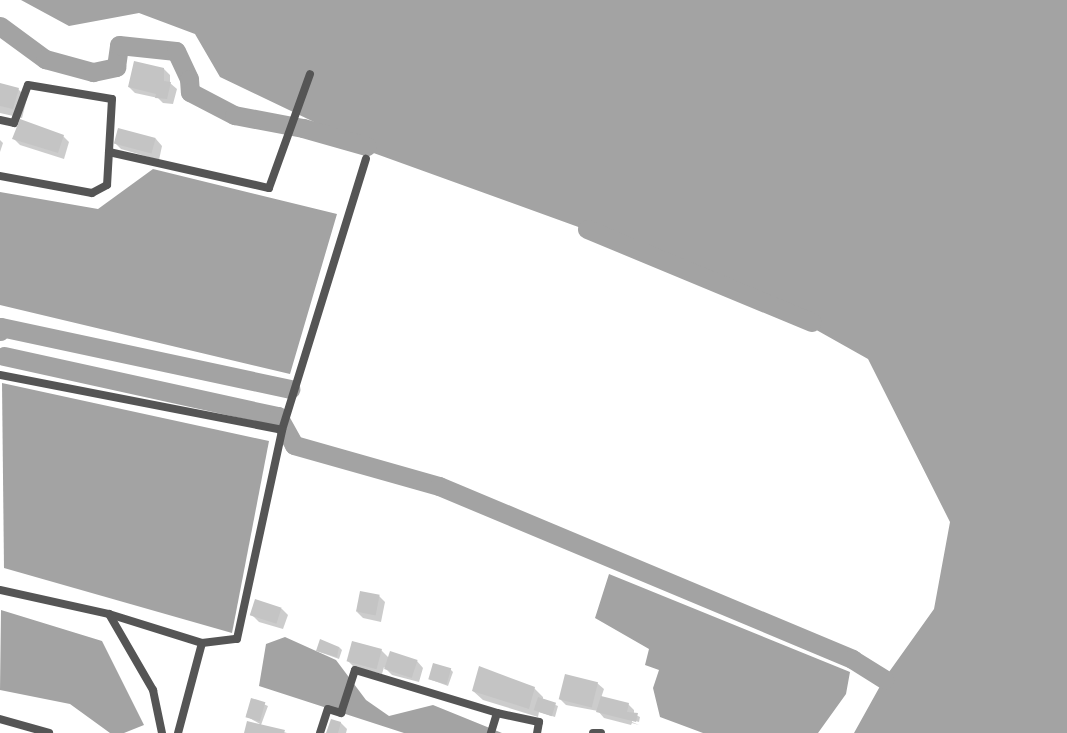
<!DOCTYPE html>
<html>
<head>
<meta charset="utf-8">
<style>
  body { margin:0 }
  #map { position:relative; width:1067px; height:733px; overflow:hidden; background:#fff; font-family:Cabin,sans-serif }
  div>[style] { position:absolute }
  .water>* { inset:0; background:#a3a3a3 }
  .shadow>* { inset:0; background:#0003 }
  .canal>* { height:19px; margin:-9.5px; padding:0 9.5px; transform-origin:9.5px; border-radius:9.5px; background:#a3a3a3 }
  .building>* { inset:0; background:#c4c4c4; transform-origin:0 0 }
  .service>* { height:8px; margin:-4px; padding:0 4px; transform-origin:4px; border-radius:4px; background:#555 }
  .minor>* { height:8px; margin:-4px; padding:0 4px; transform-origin:4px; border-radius:4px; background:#555 }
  span { translate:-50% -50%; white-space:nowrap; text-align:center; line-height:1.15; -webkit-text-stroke:3px #fff; paint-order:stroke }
</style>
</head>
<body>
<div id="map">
  <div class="water">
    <i style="clip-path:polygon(21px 0,1067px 0,1067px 733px,854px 733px,884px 679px,934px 609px,950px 522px,868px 359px,788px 314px,617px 241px,368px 151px,312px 121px,220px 77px,195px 34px,139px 13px,69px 26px)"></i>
    <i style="clip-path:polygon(153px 169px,337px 214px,290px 374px,0 305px,0 192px,98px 209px)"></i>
    <i style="clip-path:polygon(2px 383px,269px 441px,232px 633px,4px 568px)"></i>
    <i style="clip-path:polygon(609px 574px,850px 672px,846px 694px,818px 733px,703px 733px,660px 717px,653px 688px,659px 670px,645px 665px,649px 649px,595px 618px)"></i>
    <i style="clip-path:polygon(1px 610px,102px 641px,144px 725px,124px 733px,110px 733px,70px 704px,0 690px)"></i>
    <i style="clip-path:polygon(285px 637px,336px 660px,366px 700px,389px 716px,433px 705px,502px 733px,404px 733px,259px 686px,266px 644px)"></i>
  </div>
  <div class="shadow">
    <i style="clip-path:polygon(164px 69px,170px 75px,170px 83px,177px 89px,173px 104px,163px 103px,158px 98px,135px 93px,129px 87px)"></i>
    <i style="clip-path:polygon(0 84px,18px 89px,27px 98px,22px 118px,0 113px)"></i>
    <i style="clip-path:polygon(119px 129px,156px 139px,162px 146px,159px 160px,121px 149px,115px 143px)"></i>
    <i style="clip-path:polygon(63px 136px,69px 142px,64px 159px,20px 145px,14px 139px)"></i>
    <i style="clip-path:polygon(0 140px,3px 143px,0 152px)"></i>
    <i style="clip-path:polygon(379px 596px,385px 602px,381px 622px,363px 618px,357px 612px)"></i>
    <i style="clip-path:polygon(256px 601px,282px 609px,288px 615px,283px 629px,259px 622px,253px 616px)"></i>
    <i style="clip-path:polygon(339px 647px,342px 650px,339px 659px,317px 651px)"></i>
    <i style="clip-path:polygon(381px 650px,389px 658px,417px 661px,423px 668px,419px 682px,392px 675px,384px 667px,382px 674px,354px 667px,348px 661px)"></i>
    <i style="clip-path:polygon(450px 669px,453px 672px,448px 686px,429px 679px)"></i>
    <i style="clip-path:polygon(597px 683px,604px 689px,601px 698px,628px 704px,634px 710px,634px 714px,640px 717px,639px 722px,632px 720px,632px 722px,639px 725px,632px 723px,631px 725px,604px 718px,598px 711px,566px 705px,560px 699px)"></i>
    <i style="clip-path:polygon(534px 688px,543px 697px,543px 700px,558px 706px,555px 717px,539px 712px,538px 717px,483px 700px,473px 691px)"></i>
    <i style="clip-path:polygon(252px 699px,268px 706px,261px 725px,287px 733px,245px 733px,260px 724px,246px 716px)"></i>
    <i style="clip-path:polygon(332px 720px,341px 723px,347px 729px,346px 733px,327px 733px)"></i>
  </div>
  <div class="canal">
    <i style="left:0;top:26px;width:56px;rotate:36.3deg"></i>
    <i style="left:45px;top:59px;width:50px;rotate:15.2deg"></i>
    <i style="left:93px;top:72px;width:24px;rotate:-12deg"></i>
    <i style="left:116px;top:67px;width:22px;rotate:-82deg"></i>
    <i style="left:119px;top:45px;width:57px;rotate:6deg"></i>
    <i style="left:176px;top:51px;width:31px;rotate:65deg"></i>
    <i style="left:189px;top:79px;width:13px;rotate:86deg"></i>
    <i style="left:190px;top:92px;width:50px;rotate:27.6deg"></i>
    <i style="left:234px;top:115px;width:70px;rotate:10.7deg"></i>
    <i style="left:303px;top:128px;width:66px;rotate:15.9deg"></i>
    <i style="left:587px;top:229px;width:243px;rotate:22.5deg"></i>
    <i style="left:0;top:331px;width:4px;rotate:-76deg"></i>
    <i style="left:1px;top:327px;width:296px;rotate:12.1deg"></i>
    <i style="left:4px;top:356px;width:280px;rotate:12.4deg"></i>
    <i style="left:278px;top:416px;width:33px;rotate:61deg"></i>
    <i style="left:294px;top:445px;width:151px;rotate:15.8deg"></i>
    <i style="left:439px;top:486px;width:448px;rotate:22.7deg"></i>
    <i style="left:852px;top:659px;width:38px;rotate:32deg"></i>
  </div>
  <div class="building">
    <i style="clip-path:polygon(134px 61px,164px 68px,164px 81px,171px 82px,167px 99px,155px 98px,156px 94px,128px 87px)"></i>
    <i style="clip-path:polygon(0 83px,19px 88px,13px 109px,0 106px)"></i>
    <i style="clip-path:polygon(20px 119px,64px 135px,58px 153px,12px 139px)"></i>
    <i style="left:118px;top:128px;width:39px;height:16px;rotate:15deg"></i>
    <i style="left:360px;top:591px;width:20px;height:21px;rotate:11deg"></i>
    <i style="left:255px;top:599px;width:28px;height:17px;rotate:18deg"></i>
    <i style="clip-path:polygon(320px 639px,339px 647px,337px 657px,316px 651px)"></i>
    <i style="left:352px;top:641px;width:31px;height:21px;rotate:15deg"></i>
    <i style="left:390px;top:651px;width:29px;height:19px;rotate:18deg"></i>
    <i style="left:433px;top:663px;width:19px;height:17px;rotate:16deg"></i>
    <i style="clip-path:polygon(479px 666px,535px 687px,529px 709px,472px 691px)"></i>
    <i style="left:565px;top:674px;width:34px;height:26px;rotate:14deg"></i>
    <i style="clip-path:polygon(601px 696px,629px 703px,627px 712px,638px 713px,636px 722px,596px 712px)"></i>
    <i style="left:538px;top:697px;width:19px;height:14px;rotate:18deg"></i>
    <i style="left:251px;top:698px;width:15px;height:20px;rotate:16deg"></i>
    <i style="clip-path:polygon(331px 719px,341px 722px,338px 733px,326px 733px)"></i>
    <i style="clip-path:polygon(247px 721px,285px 730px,284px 733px,244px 733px)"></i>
  </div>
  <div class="service">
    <i style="left:497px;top:713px;width:43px;rotate:12.1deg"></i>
    <i style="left:539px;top:722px;width:11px;rotate:100deg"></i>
    <i style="left:0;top:719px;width:51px;rotate:15.9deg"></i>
    <i style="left:320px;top:733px;width:25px;rotate:-72deg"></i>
    <i style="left:328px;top:709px;width:14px;rotate:17deg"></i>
    <i style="left:341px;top:713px;width:45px;rotate:-72deg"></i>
    <i style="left:355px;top:670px;width:148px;rotate:16.8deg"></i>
    <i style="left:497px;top:713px;width:21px;rotate:107deg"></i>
    <i style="left:593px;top:733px;width:8px"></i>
  </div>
  <div class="minor">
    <i style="left:0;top:120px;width:14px;rotate:12deg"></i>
    <i style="left:14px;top:123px;width:40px;rotate:-69.8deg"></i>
    <i style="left:28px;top:85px;width:85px;rotate:9.5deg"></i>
    <i style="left:112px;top:99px;width:86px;rotate:93.3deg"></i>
    <i style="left:107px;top:185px;width:17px;rotate:152deg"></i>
    <i style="left:92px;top:193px;width:94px;rotate:-169.5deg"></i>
    <i style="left:109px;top:152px;width:164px;rotate:12.7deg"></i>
    <i style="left:269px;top:188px;width:121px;rotate:-70.2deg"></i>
    <i style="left:0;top:375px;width:287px;rotate:11deg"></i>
    <i style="left:282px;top:430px;width:284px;rotate:-72.8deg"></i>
    <i style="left:0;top:590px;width:112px;rotate:12.4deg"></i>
    <i style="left:109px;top:614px;width:97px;rotate:17.3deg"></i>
    <i style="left:202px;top:643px;width:93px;rotate:104.9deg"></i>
    <i style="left:109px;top:614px;width:88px;rotate:59.9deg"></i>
    <i style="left:153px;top:690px;width:44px;rotate:78.2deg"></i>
    <i style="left:202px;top:643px;width:35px;rotate:-7deg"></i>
    <i style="left:237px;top:639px;width:214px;rotate:-77.8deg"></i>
  </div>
</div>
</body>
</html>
